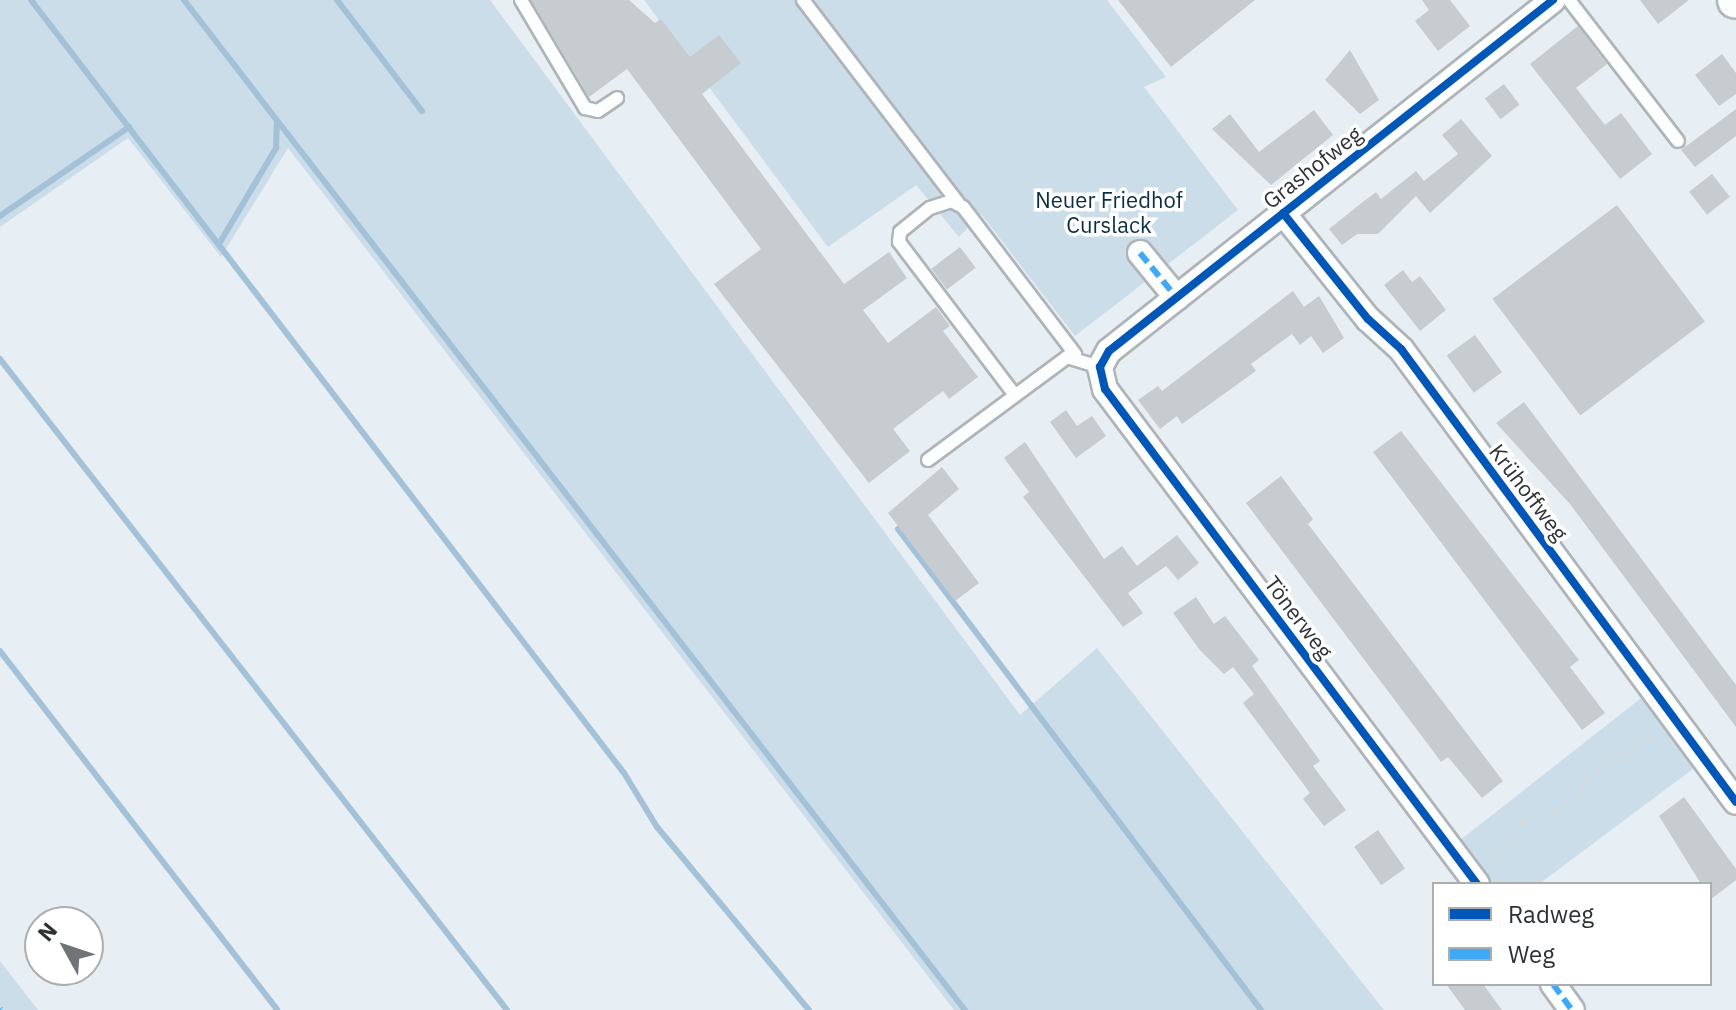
<!DOCTYPE html>
<html>
<head>
<meta charset="utf-8">
<style>
  body { margin:0 }
  #map { position:relative; width:1736px; height:1010px; overflow:hidden; background:#e8eff4; font-family:"IBM Plex Sans",sans-serif }
  div>[style] { position:absolute }
  .green>* { inset:0; background:#cbdde9 }
  .stream>* { height:6px; margin:-3px; padding:0 3px; transform-origin:3px; border-radius:3px; background:#a3c1d7 }
  .building>* { inset:0; background:#c6ccd0; transform-origin:0 0 }
  .path>* { height:4px; margin-top:-2px; transform-origin:0; background:repeating-linear-gradient(90deg,#d8dbdc 0 4px,transparent 0 10px) }
  .roads { filter:drop-shadow(2px 0 #aeb4b8) drop-shadow(-2px 0 #aeb4b8) drop-shadow(0 2px #aeb4b8) drop-shadow(0 -2px #aeb4b8) }
  .lane>* { height:12px; margin:-6px; padding:0 6px; transform-origin:6px; border-radius:6px; background:#fcfdfd }
  .street>* { height:24px; margin:-12px; padding:0 12px; transform-origin:12px; border-radius:12px; background:#fcfdfd }
  .secondary>* { height:34px; margin:-17px; padding:0 17px; transform-origin:17px; border-radius:17px; background:#fcfdfd }
  .quiet>* { height:6px; margin-top:-3px; transform-origin:0; background:repeating-linear-gradient(90deg,#3fa9f5 0 12px,transparent 0 18px) }
  .cycleway>* { height:8px; margin:-4px; padding:0 4px; transform-origin:4px; border-radius:4px; background:#0057b8 }
  span { translate:-50% -50%; white-space:nowrap; text-align:center; line-height:1.15; -webkit-text-stroke:7px #fff; paint-order:stroke }
  .street-label { font-size:22px; color:#2c3135 }
  .park-label { font-size:22px; color:#0b2d42 }
  .legend { position:absolute; left:1432px; top:882px; width:280px; height:104px; box-sizing:border-box; background:#fff; border:2px solid #abadae; margin:0; padding:10px 14px; list-style:none; font-size:24px; color:#2c3135 }
  .legend li { display:flex; align-items:center; gap:16px; height:40px }
  .legend b { width:40px; border:2px solid #abadae }
  .north { position:absolute; left:24px; top:906px; width:80px; height:80px; box-sizing:border-box; background:#fff; border:2px solid #abadae; border-radius:50%; rotate:310deg; font-size:22px; font-weight:700; line-height:32px; text-align:center; color:#2c3135 }
  .north::after { content:''; display:block; margin:auto; width:28px; height:36px; background:#6e7478; clip-path:polygon(50% 0,100% 100%,50% 72%,0 100%) }
</style>
</head>
<body>
<div id="map">
  <div class="green">
    <i style="clip-path:polygon(0 0,490px 0,1020px 715px,1097px 648px,1384px 1010px,954px 1010px,288px 148px,221px 257px,128px 138px,0 227px)"></i>
    <i style="clip-path:polygon(644px 0,1107px 0,1166px 77px,1144px 87px,1238px 210px,1075px 336px,981px 214px,959px 237px,916px 185px,828px 247px)"></i>
    <i style="clip-path:polygon(1654px 688px,1705px 760px,1539px 884px,1477px 884px,1450px 848px)"></i>
    <i style="clip-path:polygon(0 961px,38px 1010px,0 1010px)"></i>
  </div>
  <div class="stream">
    <i style="left:31px;top:0;width:974px;rotate:52.51deg"></i>
    <i style="left:624px;top:773px;width:63px;rotate:58.6deg"></i>
    <i style="left:657px;top:827px;width:238px;rotate:50.3deg"></i>
    <i style="left:184px;top:0;width:1277px;rotate:52.29deg"></i>
    <i style="left:337px;top:0;width:140px;rotate:52.6deg"></i>
    <i style="left:0;top:216px;width:157px;rotate:-34.6deg"></i>
    <i style="left:219px;top:244px;width:112px;rotate:-59.3deg"></i>
    <i style="left:276px;top:148px;width:25px;rotate:-88deg"></i>
    <i style="left:0;top:359px;width:825px;rotate:52.09deg"></i>
    <i style="left:898px;top:529px;width:603px;rotate:52.96deg"></i>
    <i style="left:0;top:651px;width:453px;rotate:52.3deg"></i>
  </div>
  <div class="building">
    <i style="clip-path:polygon(531px 0,629px 0,655px 23px,661px 19px,690px 57px,719px 35px,741px 63px,702px 94px,844px 284px,889px 252px,907px 278px,863px 310px,888px 343px,936px 307px,950px 326px,943px 331px,978px 377px,949px 399px,943px 391px,893px 429px,910px 451px,869px 483px,714px 284px,761px 249px,627px 69px,589px 97px)"></i>
    <i style="clip-path:polygon(1118px 0,1255px 0,1171px 67px)"></i>
    <i style="clip-path:polygon(1422px 0,1450px 0,1470px 26px,1438px 51px,1415px 21px,1429px 10px)"></i>
    <i style="clip-path:polygon(1640px 0,1689px 0,1658px 24px)"></i>
    <i style="clip-path:polygon(1578px 26px,1607px 64px,1576px 88px,1605px 125px,1621px 113px,1652px 154px,1620px 179px,1530px 64px)"></i>
    <i style="clip-path:polygon(1350px 50px,1379px 100px,1360px 114px,1325px 80px)"></i>
    <i style="clip-path:polygon(1722px 54px,1736px 73px,1736px 94px,1719px 106px,1695px 75px)"></i>
    <i style="left:1504px;top:84px;width:26px;height:24px;rotate:53deg"></i>
    <i style="clip-path:polygon(1736px 109px,1736px 136px,1695px 167px,1681px 150px)"></i>
    <i style="clip-path:polygon(1314px 110px,1333px 135px,1271px 185px,1212px 129px,1230px 114px,1259px 152px)"></i>
    <i style="clip-path:polygon(1461px 119px,1492px 156px,1430px 213px,1416px 196px,1378px 234px,1357px 234px,1342px 245px,1329px 229px,1359px 205px,1376px 192px,1381px 199px,1416px 171px,1424px 181px,1458px 154px,1442px 135px)"></i>
    <i style="left:1712px;top:174px;width:29px;height:29px;rotate:52deg"></i>
    <i style="left:1617px;top:205px;width:146px;height:156px;rotate:53deg"></i>
    <i style="left:960px;top:247px;width:26px;height:36px;rotate:53deg"></i>
    <i style="clip-path:polygon(1403px 270px,1412px 282px,1420px 276px,1446px 310px,1420px 331px,1384px 285px)"></i>
    <i style="clip-path:polygon(1293px 291px,1304px 307px,1319px 296px,1344px 338px,1323px 353px,1311px 336px,1300px 345px,1292px 334px,1251px 364px,1256px 371px,1182px 424px,1177px 416px,1160px 429px,1138px 400px,1158px 386px,1162px 391px)"></i>
    <i style="left:1475px;top:335px;width:46px;height:35px;rotate:54deg"></i>
    <i style="clip-path:polygon(1524px 402px,1736px 685px,1736px 727px,1570px 504px,1496px 423px)"></i>
    <i style="clip-path:polygon(1066px 410px,1077px 426px,1092px 416px,1106px 436px,1076px 458px,1050px 422px)"></i>
    <i style="clip-path:polygon(1401px 431px,1579px 660px,1570px 667px,1605px 713px,1582px 730px,1373px 452px)"></i>
    <i style="clip-path:polygon(1025px 442px,1104px 559px,1122px 546px,1137px 566px,1177px 535px,1199px 563px,1178px 580px,1166px 566px,1128px 593px,1143px 613px,1123px 627px,1023px 497px,1029px 492px,1004px 458px)"></i>
    <i style="clip-path:polygon(942px 467px,959px 489px,928px 515px,979px 583px,955px 601px,888px 513px)"></i>
    <i style="clip-path:polygon(1281px 476px,1313px 519px,1308px 524px,1503px 781px,1482px 798px,1448px 757px,1441px 762px,1433px 751px,1246px 503px)"></i>
    <i style="clip-path:polygon(1196px 597px,1214px 624px,1225px 616px,1259px 660px,1252px 666px,1320px 761px,1313px 766px,1346px 810px,1324px 826px,1303px 799px,1310px 793px,1243px 703px,1254px 694px,1233px 667px,1224px 674px,1199px 649px,1173px 613px)"></i>
    <i style="clip-path:polygon(1684px 797px,1736px 869px,1736px 880px,1710px 900px,1710px 884px,1701px 884px,1659px 816px)"></i>
    <i style="left:1378px;top:830px;width:47px;height:29px;rotate:55deg"></i>
    <i style="clip-path:polygon(1446px 984px,1483px 984px,1502px 1010px,1465px 1010px)"></i>
  </div>
  <div class="path">
    <i style="left:1490px;top:865px;width:55px;rotate:-51.7deg"></i>
    <i style="left:1524px;top:822px;width:50px;rotate:-19.9deg"></i>
    <i style="left:1571px;top:805px;width:44px;rotate:-54.2deg"></i>
    <i style="left:1597px;top:769px;width:70px;rotate:-31deg"></i>
  </div>
  <div class="roads">
    <div class="lane">
      <i style="left:521px;top:0;width:126px;rotate:59.3deg"></i>
      <i style="left:585px;top:108px;width:13px;rotate:13deg"></i>
      <i style="left:598px;top:111px;width:23px;rotate:-34deg"></i>
      <i style="left:803px;top:0;width:255px;rotate:52.6deg"></i>
      <i style="left:1569px;top:0;width:178px;rotate:52.3deg"></i>
      <i style="left:1014px;top:394px;width:191px;rotate:-127.1deg"></i>
      <i style="left:899px;top:242px;width:10px;rotate:-84deg"></i>
      <i style="left:900px;top:232px;width:38px;rotate:-39deg"></i>
      <i style="left:930px;top:208px;width:22px;rotate:-18deg"></i>
      <i style="left:951px;top:201px;width:13px;rotate:27deg"></i>
      <i style="left:963px;top:207px;width:185px;rotate:52.7deg"></i>
      <i style="left:928px;top:460px;width:173px;rotate:-36.5deg"></i>
      <i style="left:1067px;top:357px;width:34px;rotate:17deg"></i>
    </div>
    <div class="street">
      <i style="left:1283px;top:213px;width:136px;rotate:51.3deg"></i>
      <i style="left:1368px;top:319px;width:45px;rotate:42.3deg"></i>
      <i style="left:1401px;top:349px;width:563px;rotate:53.52deg"></i>
      <i style="left:1140px;top:253px;width:58px;rotate:50.6deg"></i>
      <i style="left:1477px;top:884px;width:619px;rotate:-126.93deg"></i>
      <i style="left:1105px;top:389px;width:23px;rotate:-103deg"></i>
      <i style="left:1100px;top:367px;width:18px;rotate:-61deg"></i>
      <i style="left:1109px;top:351px;width:566px;rotate:-38.33deg"></i>
      <i style="left:1553px;top:984px;width:32px;rotate:54deg"></i>
    </div>
    <div class="secondary">
      <i style="left:1735px;top:0;width:1px;rotate:45deg"></i>
    </div>
  </div>
  <div class="quiet">
    <i style="left:1140px;top:253px;width:58px;rotate:50.6deg"></i>
    <i style="left:1553px;top:984px;width:32px;rotate:54deg"></i>
    <i style="left:0;top:1009px;width:1px;rotate:45deg"></i>
  </div>
  <div class="cycleway">
    <i style="left:1283px;top:213px;width:136px;rotate:51.3deg"></i>
    <i style="left:1368px;top:319px;width:45px;rotate:42.3deg"></i>
    <i style="left:1401px;top:349px;width:563px;rotate:53.52deg"></i>
    <i style="left:1477px;top:884px;width:619px;rotate:-126.93deg"></i>
    <i style="left:1105px;top:389px;width:23px;rotate:-103deg"></i>
    <i style="left:1100px;top:367px;width:18px;rotate:-61deg"></i>
    <i style="left:1109px;top:351px;width:566px;rotate:-38.33deg"></i>
  </div>
  <div class="street-label">
    <span style="left:1312px;top:167px;rotate:-38deg">Grashofweg</span>
    <span style="left:1529px;top:492px;rotate:53deg">Krühoffweg</span>
    <span style="left:1299px;top:617px;rotate:53deg">Tönerweg</span>
  </div>
  <div class="park-label">
    <span style="left:1109px;top:212px">Neuer Friedhof<br>Curslack</span>
  </div>
  <ul class="legend">
  <li><b style="height:10px;background:#0057b8"></b>Radweg</li>
  <li><b style="height:10px;background:#3fa9f5"></b>Weg</li>
  </ul>
  <div class="north">N</div>
</div>
</body>
</html>
